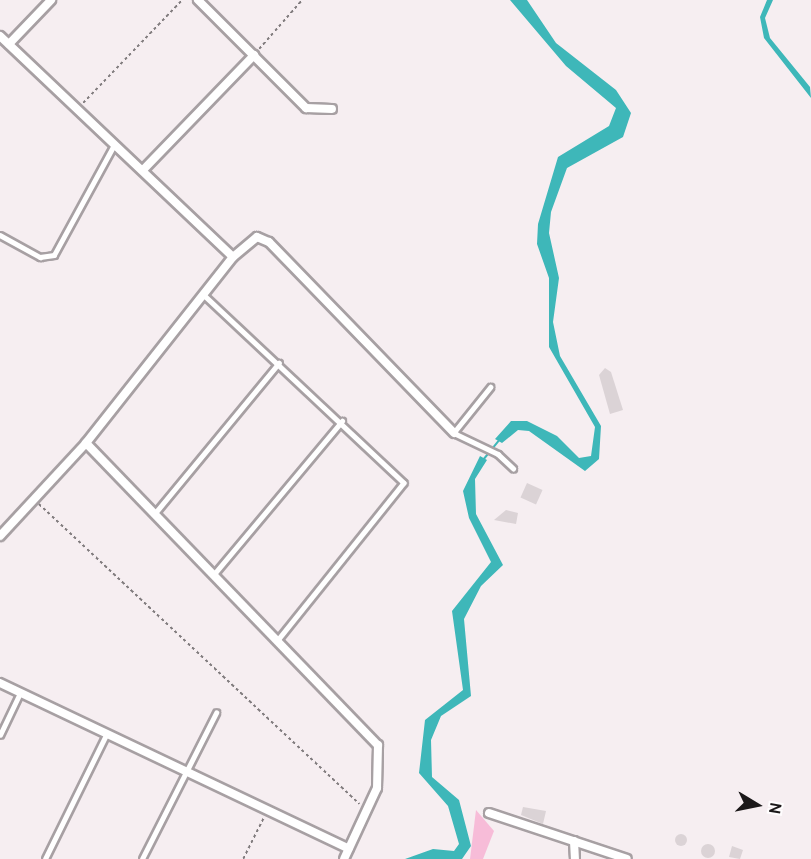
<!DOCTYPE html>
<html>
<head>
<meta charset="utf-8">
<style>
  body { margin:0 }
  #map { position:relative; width:811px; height:859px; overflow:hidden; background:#f6eef1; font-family:Cabin,sans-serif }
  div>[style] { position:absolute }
  .green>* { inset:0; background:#f7bcd8 }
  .water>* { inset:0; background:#3eb7b9 }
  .stream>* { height:2px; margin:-1px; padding:0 1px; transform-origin:1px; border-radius:1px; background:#3eb7b9 }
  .building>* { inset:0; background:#dbd3d6; transform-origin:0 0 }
  .round { border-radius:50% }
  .path>* { height:1.5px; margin-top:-0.75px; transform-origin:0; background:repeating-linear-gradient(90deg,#807b7d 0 3px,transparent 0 6px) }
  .roads { filter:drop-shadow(2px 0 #a7a0a3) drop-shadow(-2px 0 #a7a0a3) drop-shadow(0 2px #a7a0a3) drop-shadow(0 -2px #a7a0a3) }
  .lane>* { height:4.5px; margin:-2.25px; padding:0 2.25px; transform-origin:2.25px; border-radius:2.25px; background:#fff }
  .street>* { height:8px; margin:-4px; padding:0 4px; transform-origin:4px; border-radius:4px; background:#fff }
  span { translate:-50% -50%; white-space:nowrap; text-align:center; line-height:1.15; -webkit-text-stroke:4.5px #fffdfe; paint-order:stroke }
  .north { position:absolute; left:727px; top:775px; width:60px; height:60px; -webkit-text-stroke:4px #fffdfe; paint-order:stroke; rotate:100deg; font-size:16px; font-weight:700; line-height:24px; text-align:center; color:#1b1819 }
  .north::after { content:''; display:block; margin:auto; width:21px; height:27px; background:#1b1819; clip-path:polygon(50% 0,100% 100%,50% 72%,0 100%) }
</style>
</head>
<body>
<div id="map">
  <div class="green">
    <i style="clip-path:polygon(476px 810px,494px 831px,483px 859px,470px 859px)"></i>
  </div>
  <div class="water">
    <i style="clip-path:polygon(510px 0,527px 0,556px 43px,616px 90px,631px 113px,623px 137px,567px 168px,551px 212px,549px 233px,559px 278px,553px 322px,560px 356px,601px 426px,599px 459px,585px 471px,529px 431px,518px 430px,502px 443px,495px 439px,511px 421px,527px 421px,557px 436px,579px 458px,591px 456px,595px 427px,549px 347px,549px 278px,537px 244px,538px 224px,558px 157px,609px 126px,616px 108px,566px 66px)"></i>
    <i style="clip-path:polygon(767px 0,773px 0,765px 18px,770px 38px,810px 87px,811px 98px,764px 38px,760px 17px)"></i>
    <i style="clip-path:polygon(480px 456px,487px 460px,475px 479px,476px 514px,503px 565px,481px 586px,464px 619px,471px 696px,441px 716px,431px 740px,432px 777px,459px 800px,471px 846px,462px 859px,405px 859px,433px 849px,454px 851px,459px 844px,448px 806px,419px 773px,425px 720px,463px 690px,452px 611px,491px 562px,469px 518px,463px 491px)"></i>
  </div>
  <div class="stream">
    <i style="left:483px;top:460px;width:27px;rotate:-51deg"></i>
  </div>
  <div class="building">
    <i style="clip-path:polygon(605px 368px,611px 372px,623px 410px,610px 414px,599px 375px)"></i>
    <i style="left:527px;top:483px;width:17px;height:16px;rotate:24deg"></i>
    <i style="clip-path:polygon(506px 510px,518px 513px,516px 524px,494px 520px)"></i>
    <i style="clip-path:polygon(523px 807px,546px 811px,543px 824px,521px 815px)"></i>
    <i class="round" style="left:675px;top:834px;width:12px;height:12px"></i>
    <i class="round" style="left:701px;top:844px;width:14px;height:14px"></i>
    <i style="clip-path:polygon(732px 846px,743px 850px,740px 859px,729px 857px)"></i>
  </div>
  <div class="path">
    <i style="left:259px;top:49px;width:65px;rotate:-48.7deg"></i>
    <i style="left:83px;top:103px;width:143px;rotate:-46.1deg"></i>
    <i style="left:39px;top:504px;width:439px;rotate:43.1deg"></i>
    <i style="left:243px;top:859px;width:47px;rotate:-63.4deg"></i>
  </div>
  <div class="roads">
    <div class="lane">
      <i style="left:0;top:235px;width:46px;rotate:28.8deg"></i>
      <i style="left:40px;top:257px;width:14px;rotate:-8deg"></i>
      <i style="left:54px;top:255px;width:125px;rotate:-61.4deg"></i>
      <i style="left:204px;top:295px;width:274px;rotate:43.2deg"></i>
      <i style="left:404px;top:483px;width:201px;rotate:128.7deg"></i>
      <i style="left:491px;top:387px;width:59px;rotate:128.8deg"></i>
      <i style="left:454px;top:433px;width:49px;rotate:25.5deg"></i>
      <i style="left:498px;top:454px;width:21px;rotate:43deg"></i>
      <i style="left:156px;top:512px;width:193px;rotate:-50.5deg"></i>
      <i style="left:215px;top:573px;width:198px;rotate:-50.1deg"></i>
      <i style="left:0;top:735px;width:47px;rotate:-64.5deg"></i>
      <i style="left:45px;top:859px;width:138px;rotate:-63.8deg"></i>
      <i style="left:142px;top:859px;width:164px;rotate:-63.1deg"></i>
    </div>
    <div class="street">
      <i style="left:198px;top:0;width:153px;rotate:45deg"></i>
      <i style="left:306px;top:108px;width:26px;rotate:2deg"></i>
      <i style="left:0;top:36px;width:321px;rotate:43.5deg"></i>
      <i style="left:9px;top:44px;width:61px;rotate:-46.3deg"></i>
      <i style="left:143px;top:170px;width:160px;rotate:-46deg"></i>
      <i style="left:86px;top:443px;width:420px;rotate:46deg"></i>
      <i style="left:378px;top:745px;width:43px;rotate:91.3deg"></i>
      <i style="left:377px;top:788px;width:78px;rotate:114.9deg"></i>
      <i style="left:0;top:536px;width:127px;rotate:-47.2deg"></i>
      <i style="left:86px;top:443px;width:237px;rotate:-51.7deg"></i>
      <i style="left:233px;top:257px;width:31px;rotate:-40deg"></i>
      <i style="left:257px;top:237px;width:13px;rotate:23deg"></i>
      <i style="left:269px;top:242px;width:266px;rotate:45.9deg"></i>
      <i style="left:0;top:683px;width:386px;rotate:25.4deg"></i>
      <i style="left:489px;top:813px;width:145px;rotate:18.4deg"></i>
      <i style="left:574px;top:841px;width:18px;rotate:87deg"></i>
    </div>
  </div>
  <div class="north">N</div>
</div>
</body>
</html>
